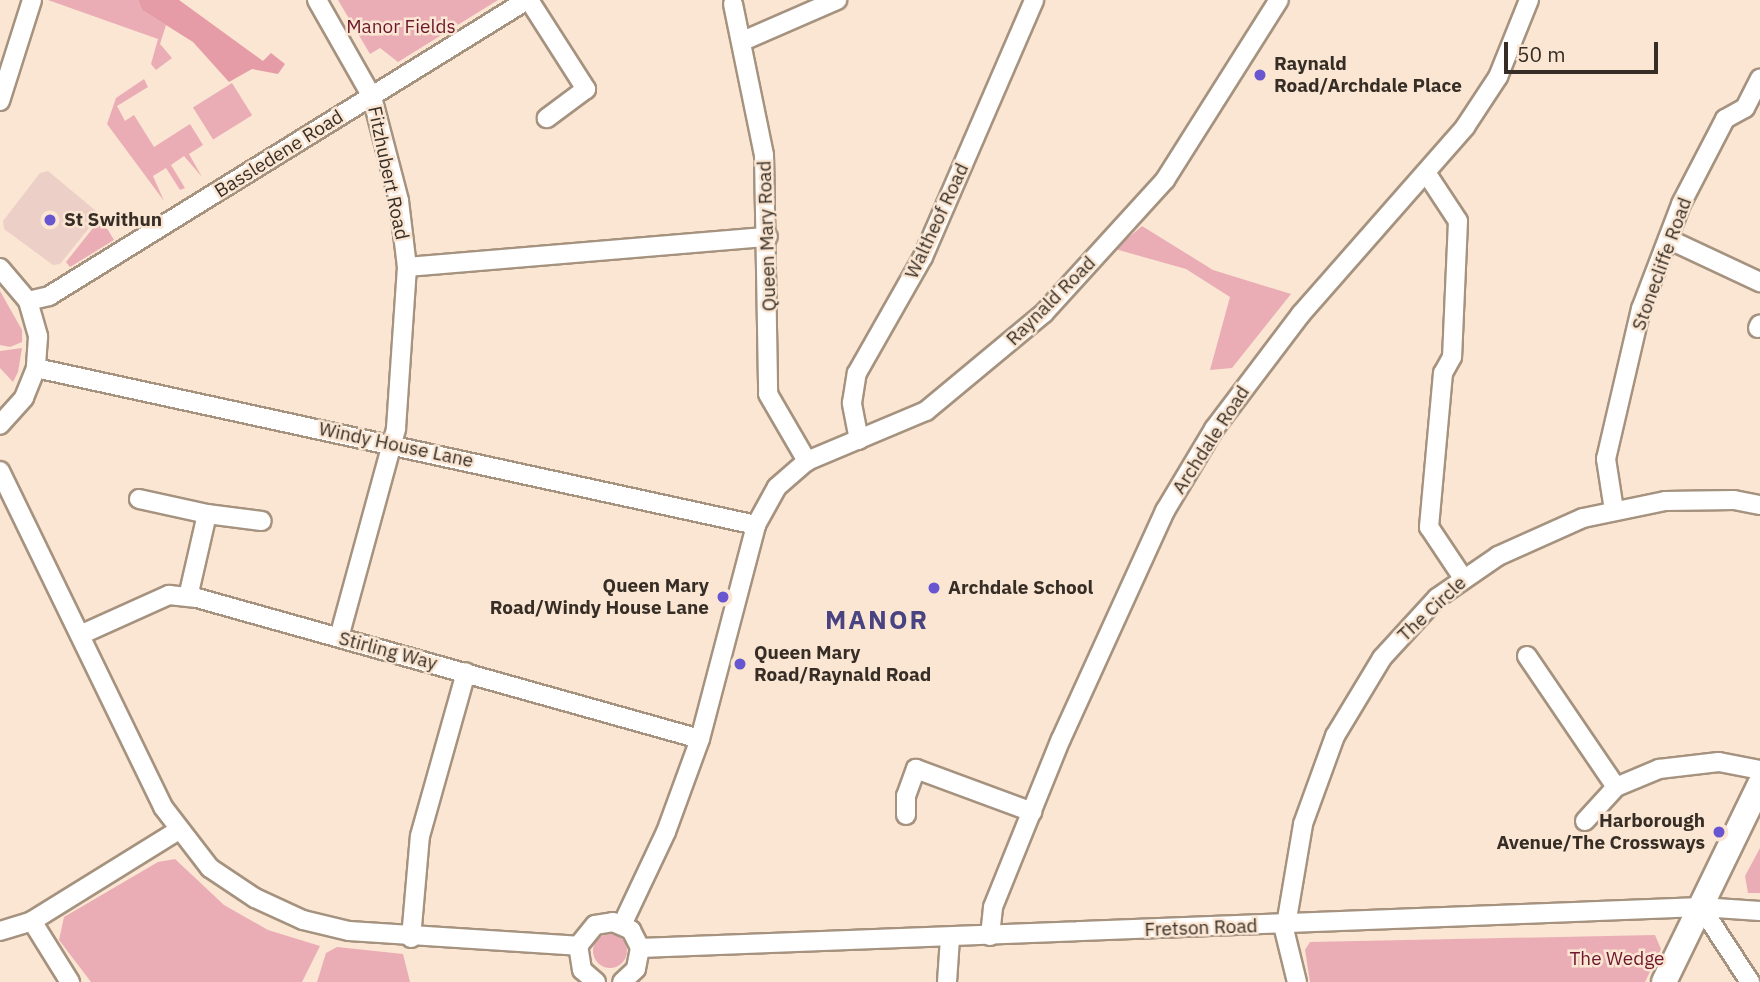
<!DOCTYPE html>
<html>
<head>
<meta charset="utf-8">
<style>
  body { margin:0 }
  #map { position:relative; width:1760px; height:982px; overflow:hidden; background:#fae6d2; font-family:"IBM Plex Sans",sans-serif }
  div>[style] { position:absolute }
  .green>* { inset:0; background:#eaadb5; transform-origin:0 0 }
  .round { border-radius:50% }
  .forest>* { inset:0; background:#e59ca6 }
  .building>* { inset:0; background:#eccfc6 }
  .roads { filter:drop-shadow(2px 0 #a5927f) drop-shadow(-2px 0 #a5927f) drop-shadow(0 2px #a5927f) drop-shadow(0 -2px #a5927f) }
  .street>* { height:18px; margin:-9px; padding:0 9px; transform-origin:9px; border-radius:9px; background:#fff }
  .secondary>* { height:24px; margin:-12px; padding:0 12px; transform-origin:12px; border-radius:12px; background:#fff }
  .dots>* { width:19px; height:19px; translate:-50% -50%; box-sizing:border-box; border:4px solid #fae6d2; border-radius:50% }
  span { translate:-50% -50%; white-space:nowrap; text-align:center; line-height:1.15; -webkit-text-stroke:5px #fae6d2; paint-order:stroke }
  .park-label { font-size:19px; color:#6e182f }
  .poi-label { font-size:19px; color:#362e26; font-weight:700 }
  .left { translate:0 -50%; text-align:left }
  .right { translate:-100% -50%; text-align:right }
  .street-label { font-size:19px; color:#362e26 }
  .district-label { font-size:26px; color:#494481; font-weight:700; letter-spacing:2px }
  .scale { position:absolute; left:1504px; top:42px; width:154px; height:32px; box-sizing:border-box; border:4px solid #362e26; border-top:0; padding-left:9px; font-size:21px; line-height:24px; white-space:nowrap; color:#362e26; -webkit-text-stroke:5px #fae6d2; paint-order:stroke }
</style>
</head>
<body>
<div id="map">
  <div class="green">
    <i style="clip-path:polygon(48px 0,138px 0,142px 10px,166px 25px,160px 44px,172px 58px,156px 70px,151px 64px,158px 39px)"></i>
    <i style="clip-path:polygon(338px 0,498px 0,398px 62px,380px 48px,370px 54px)"></i>
    <i style="clip-path:polygon(144px 79px,148px 87px,117px 106px,125px 121px,134px 115px,154px 147px,190px 124px,203px 145px,189px 154px,202px 177px,184px 156px,171px 165px,185px 188px,180px 190px,166px 168px,153px 176px,164px 201px,107px 124px,116px 98px)"></i>
    <i style="left:232px;top:83px;width:38px;height:46px;rotate:58deg"></i>
    <i style="clip-path:polygon(101px 218px,114px 240px,70px 267px,66px 262px)"></i>
    <i style="clip-path:polygon(1142px 226px,1213px 270px,1291px 294px,1232px 368px,1210px 370px,1230px 297px,1186px 269px,1115px 249px)"></i>
    <i style="clip-path:polygon(0 291px,22px 330px,22px 342px,10px 347px,0 345px)"></i>
    <i style="clip-path:polygon(22px 348px,18px 372px,13px 382px,0 368px,0 351px)"></i>
    <i style="clip-path:polygon(1760px 848px,1760px 893px,1748px 893px,1745px 876px)"></i>
    <i style="clip-path:polygon(175px 859px,224px 905px,268px 930px,320px 946px,302px 982px,91px 982px,59px 940px,64px 917px,158px 862px)"></i>
    <i class="round" style="left:593px;top:934px;width:34px;height:34px"></i>
    <i style="clip-path:polygon(1655px 935px,1661px 949px,1645px 982px,1310px 982px,1305px 950px,1310px 942px)"></i>
    <i style="clip-path:polygon(337px 947px,403px 954px,410px 982px,317px 982px,326px 953px)"></i>
  </div>
  <div class="forest">
    <i style="clip-path:polygon(138px 0,179px 0,263px 61px,271px 53px,285px 64px,278px 74px,252px 69px,229px 82px,193px 42px,142px 10px)"></i>
  </div>
  <div class="building">
    <i style="clip-path:polygon(48px 171px,96px 211px,97px 218px,60px 264px,53px 265px,4px 229px,3px 221px,40px 173px)"></i>
  </div>
  <div class="roads">
    <div class="street">
      <i style="left:317px;top:0;width:112px;rotate:60.4deg"></i>
      <i style="left:372px;top:97px;width:107px;rotate:75.4deg"></i>
      <i style="left:399px;top:201px;width:66px;rotate:83.1deg"></i>
      <i style="left:407px;top:267px;width:162px;rotate:93.9deg"></i>
      <i style="left:396px;top:429px;width:216px;rotate:105.3deg"></i>
      <i style="left:529px;top:0;width:106px;rotate:57.4deg"></i>
      <i style="left:586px;top:89px;width:49px;rotate:143.4deg"></i>
      <i style="left:733px;top:4px;width:154px;rotate:78.4deg"></i>
      <i style="left:764px;top:155px;width:239px;rotate:89deg"></i>
      <i style="left:768px;top:394px;width:78px;rotate:59.8deg"></i>
      <i style="left:743px;top:41px;width:103px;rotate:-23.6deg"></i>
      <i style="left:0;top:101px;width:106px;rotate:-72.4deg"></i>
      <i style="left:1427px;top:174px;width:56px;rotate:56.6deg"></i>
      <i style="left:1458px;top:221px;width:136px;rotate:92.5deg"></i>
      <i style="left:1452px;top:357px;width:18px;rotate:119deg"></i>
      <i style="left:1443px;top:373px;width:155px;rotate:95.2deg"></i>
      <i style="left:1429px;top:527px;width:61px;rotate:56.3deg"></i>
      <i style="left:1668px;top:239px;width:102px;rotate:25.1deg"></i>
      <i style="left:407px;top:267px;width:362px;rotate:-4.8deg"></i>
      <i style="left:0;top:268px;width:43px;rotate:49.7deg"></i>
      <i style="left:28px;top:301px;width:37px;rotate:74deg"></i>
      <i style="left:38px;top:337px;width:31px;rotate:94deg"></i>
      <i style="left:36px;top:368px;width:32px;rotate:112deg"></i>
      <i style="left:24px;top:398px;width:36px;rotate:132deg"></i>
      <i style="left:28px;top:301px;width:22px;rotate:-13deg"></i>
      <i style="left:49px;top:296px;width:562px;rotate:-31.77deg"></i>
      <i style="left:1758px;top:328px;width:4px;rotate:-63deg"></i>
      <i style="left:36px;top:368px;width:737px;rotate:12.3deg"></i>
      <i style="left:859px;top:440px;width:38px;rotate:-101deg"></i>
      <i style="left:852px;top:403px;width:30px;rotate:-81deg"></i>
      <i style="left:857px;top:373px;width:133px;rotate:-60.4deg"></i>
      <i style="left:923px;top:257px;width:280px;rotate:-66.6deg"></i>
      <i style="left:0;top:471px;width:373px;rotate:64.1deg"></i>
      <i style="left:163px;top:807px;width:77px;rotate:52.4deg"></i>
      <i style="left:210px;top:868px;width:54px;rotate:33.7deg"></i>
      <i style="left:255px;top:898px;width:53px;rotate:24.6deg"></i>
      <i style="left:303px;top:920px;width:47px;rotate:13.4deg"></i>
      <i style="left:349px;top:931px;width:229px;rotate:3.7deg"></i>
      <i style="left:139px;top:499px;width:70px;rotate:12.4deg"></i>
      <i style="left:1614px;top:510px;width:52px;rotate:-98.9deg"></i>
      <i style="left:1606px;top:459px;width:154px;rotate:-76.9deg"></i>
      <i style="left:1641px;top:309px;width:112px;rotate:-69.1deg"></i>
      <i style="left:1681px;top:204px;width:96px;rotate:-62.6deg"></i>
      <i style="left:1725px;top:119px;width:23px;rotate:-29deg"></i>
      <i style="left:1745px;top:108px;width:33px;rotate:-63deg"></i>
      <i style="left:188px;top:597px;width:85px;rotate:-77.1deg"></i>
      <i style="left:207px;top:514px;width:55px;rotate:7.3deg"></i>
      <i style="left:80px;top:635px;width:98px;rotate:-24.2deg"></i>
      <i style="left:169px;top:595px;width:28px;rotate:6deg"></i>
      <i style="left:197px;top:598px;width:522px;rotate:15.66deg"></i>
      <i style="left:1527px;top:656px;width:158px;rotate:55.8deg"></i>
      <i style="left:906px;top:815px;width:19px;rotate:-90deg"></i>
      <i style="left:906px;top:796px;width:29px;rotate:-70deg"></i>
      <i style="left:916px;top:769px;width:124px;rotate:20.3deg"></i>
      <i style="left:1585px;top:821px;width:46px;rotate:-47.6deg"></i>
      <i style="left:1616px;top:787px;width:47px;rotate:-22.7deg"></i>
      <i style="left:1659px;top:769px;width:60px;rotate:-6.7deg"></i>
      <i style="left:1719px;top:762px;width:42px;rotate:11deg"></i>
      <i style="left:1701px;top:907px;width:90px;rotate:56.8deg"></i>
      <i style="left:32px;top:921px;width:72px;rotate:58.1deg"></i>
      <i style="left:622px;top:925px;width:103px;rotate:-64.7deg"></i>
      <i style="left:666px;top:832px;width:99px;rotate:-69.9deg"></i>
      <i style="left:700px;top:739px;width:221px;rotate:-75.3deg"></i>
      <i style="left:756px;top:525px;width:43px;rotate:-61.1deg"></i>
      <i style="left:777px;top:487px;width:40px;rotate:-41deg"></i>
      <i style="left:807px;top:461px;width:129px;rotate:-22.8deg"></i>
      <i style="left:926px;top:411px;width:153px;rotate:-39.7deg"></i>
      <i style="left:1044px;top:313px;width:180px;rotate:-47.7deg"></i>
      <i style="left:1165px;top:180px;width:213px;rotate:-57.7deg"></i>
      <i style="left:1283px;top:925px;width:59px;rotate:76.2deg"></i>
      <i style="left:1286px;top:925px;width:102px;rotate:-80.4deg"></i>
      <i style="left:1303px;top:824px;width:94px;rotate:-70deg"></i>
      <i style="left:1335px;top:736px;width:91px;rotate:-58.9deg"></i>
      <i style="left:1382px;top:658px;width:81px;rotate:-47.5deg"></i>
      <i style="left:1437px;top:598px;width:74px;rotate:-34.5deg"></i>
      <i style="left:1498px;top:556px;width:93px;rotate:-24.1deg"></i>
      <i style="left:1583px;top:518px;width:84px;rotate:-11.7deg"></i>
      <i style="left:1665px;top:501px;width:69px;rotate:-0.8deg"></i>
      <i style="left:1734px;top:500px;width:26px;rotate:11deg"></i>
      <i style="left:0;top:931px;width:34px;rotate:-17deg"></i>
      <i style="left:32px;top:921px;width:171px;rotate:-31.8deg"></i>
      <i style="left:990px;top:936px;width:29px;rotate:-84deg"></i>
      <i style="left:993px;top:907px;width:181px;rotate:-68deg"></i>
      <i style="left:1061px;top:739px;width:251px;rotate:-65.5deg"></i>
      <i style="left:1165px;top:511px;width:96px;rotate:-59.1deg"></i>
      <i style="left:1214px;top:429px;width:144px;rotate:-52.9deg"></i>
      <i style="left:1301px;top:314px;width:249px;rotate:-48.7deg"></i>
      <i style="left:1465px;top:127px;width:60px;rotate:-56.6deg"></i>
      <i style="left:1498px;top:77px;width:83px;rotate:-68.1deg"></i>
      <i style="left:411px;top:938px;width:102px;rotate:-85deg"></i>
      <i style="left:420px;top:836px;width:170px;rotate:-74.3deg"></i>
      <i style="left:640px;top:948px;width:1062px;rotate:-2.21deg"></i>
      <i style="left:1701px;top:907px;width:59px;rotate:3.9deg"></i>
      <i style="left:596px;top:982px;width:18px;rotate:-139deg"></i>
      <i style="left:582px;top:970px;width:24px;rotate:-99deg"></i>
      <i style="left:578px;top:946px;width:27px;rotate:-51deg"></i>
      <i style="left:595px;top:925px;width:18px;rotate:-9deg"></i>
      <i style="left:613px;top:922px;width:20px;rotate:24deg"></i>
      <i style="left:631px;top:930px;width:20px;rotate:63deg"></i>
      <i style="left:640px;top:948px;width:21px;rotate:101deg"></i>
      <i style="left:636px;top:969px;width:19px;rotate:137deg"></i>
      <i style="left:947px;top:982px;width:44px;rotate:-86.1deg"></i>
    </div>
    <div class="secondary">
      <i style="left:1664px;top:982px;width:220px;rotate:-64.1deg"></i>
    </div>
  </div>
  <div class="dots">
    <i style="left:1260px;top:75px;background:#6756cf"></i>
    <i style="left:50px;top:220px;background:#6756cf"></i>
    <i style="left:934px;top:588px;background:#6756cf"></i>
    <i style="left:723px;top:597px;background:#6756cf"></i>
    <i style="left:740px;top:664px;background:#6756cf"></i>
    <i style="left:1719px;top:832px;background:#6756cf"></i>
  </div>
  <div class="park-label">
    <span style="left:401px;top:27px">Manor Fields</span>
    <span style="left:1617px;top:959px">The Wedge</span>
  </div>
  <div class="poi-label">
    <span class="left" style="left:1274px;top:75px">Raynald<br>Road/Archdale Place</span>
    <span class="left" style="left:64px;top:220px">St Swithun</span>
    <span class="right" style="left:709px;top:597px">Queen Mary<br>Road/Windy House Lane</span>
    <span class="left" style="left:948px;top:588px">Archdale School</span>
    <span class="left" style="left:754px;top:664px">Queen Mary<br>Road/Raynald Road</span>
    <span class="right" style="left:1705px;top:832px">Harborough<br>Avenue/The Crossways</span>
  </div>
  <div class="street-label">
    <span style="left:279px;top:154px;rotate:-32deg">Bassledene Road</span>
    <span style="left:388px;top:173px;rotate:78deg">Fitzhubert Road</span>
    <span style="left:937px;top:221px;rotate:-65deg">Waltheof Road</span>
    <span style="left:767px;top:236px;rotate:-92deg">Queen Mary Road</span>
    <span style="left:1662px;top:264px;rotate:-70deg">Stonecliffe Road</span>
    <span style="left:1051px;top:301px;rotate:-45deg">Raynald Road</span>
    <span style="left:1211px;top:440px;rotate:-57deg">Archdale Road</span>
    <span style="left:396px;top:445px;rotate:12deg">Windy House Lane</span>
    <span style="left:1432px;top:609px;rotate:-43deg">The Circle</span>
    <span style="left:388px;top:651px;rotate:15deg">Stirling Way</span>
    <span style="left:1201px;top:928px;rotate:-2deg">Fretson Road</span>
  </div>
  <div class="district-label">
    <span style="left:877px;top:620px">MANOR</span>
  </div>
  <div class="scale">50 m</div>
</div>
</body>
</html>
